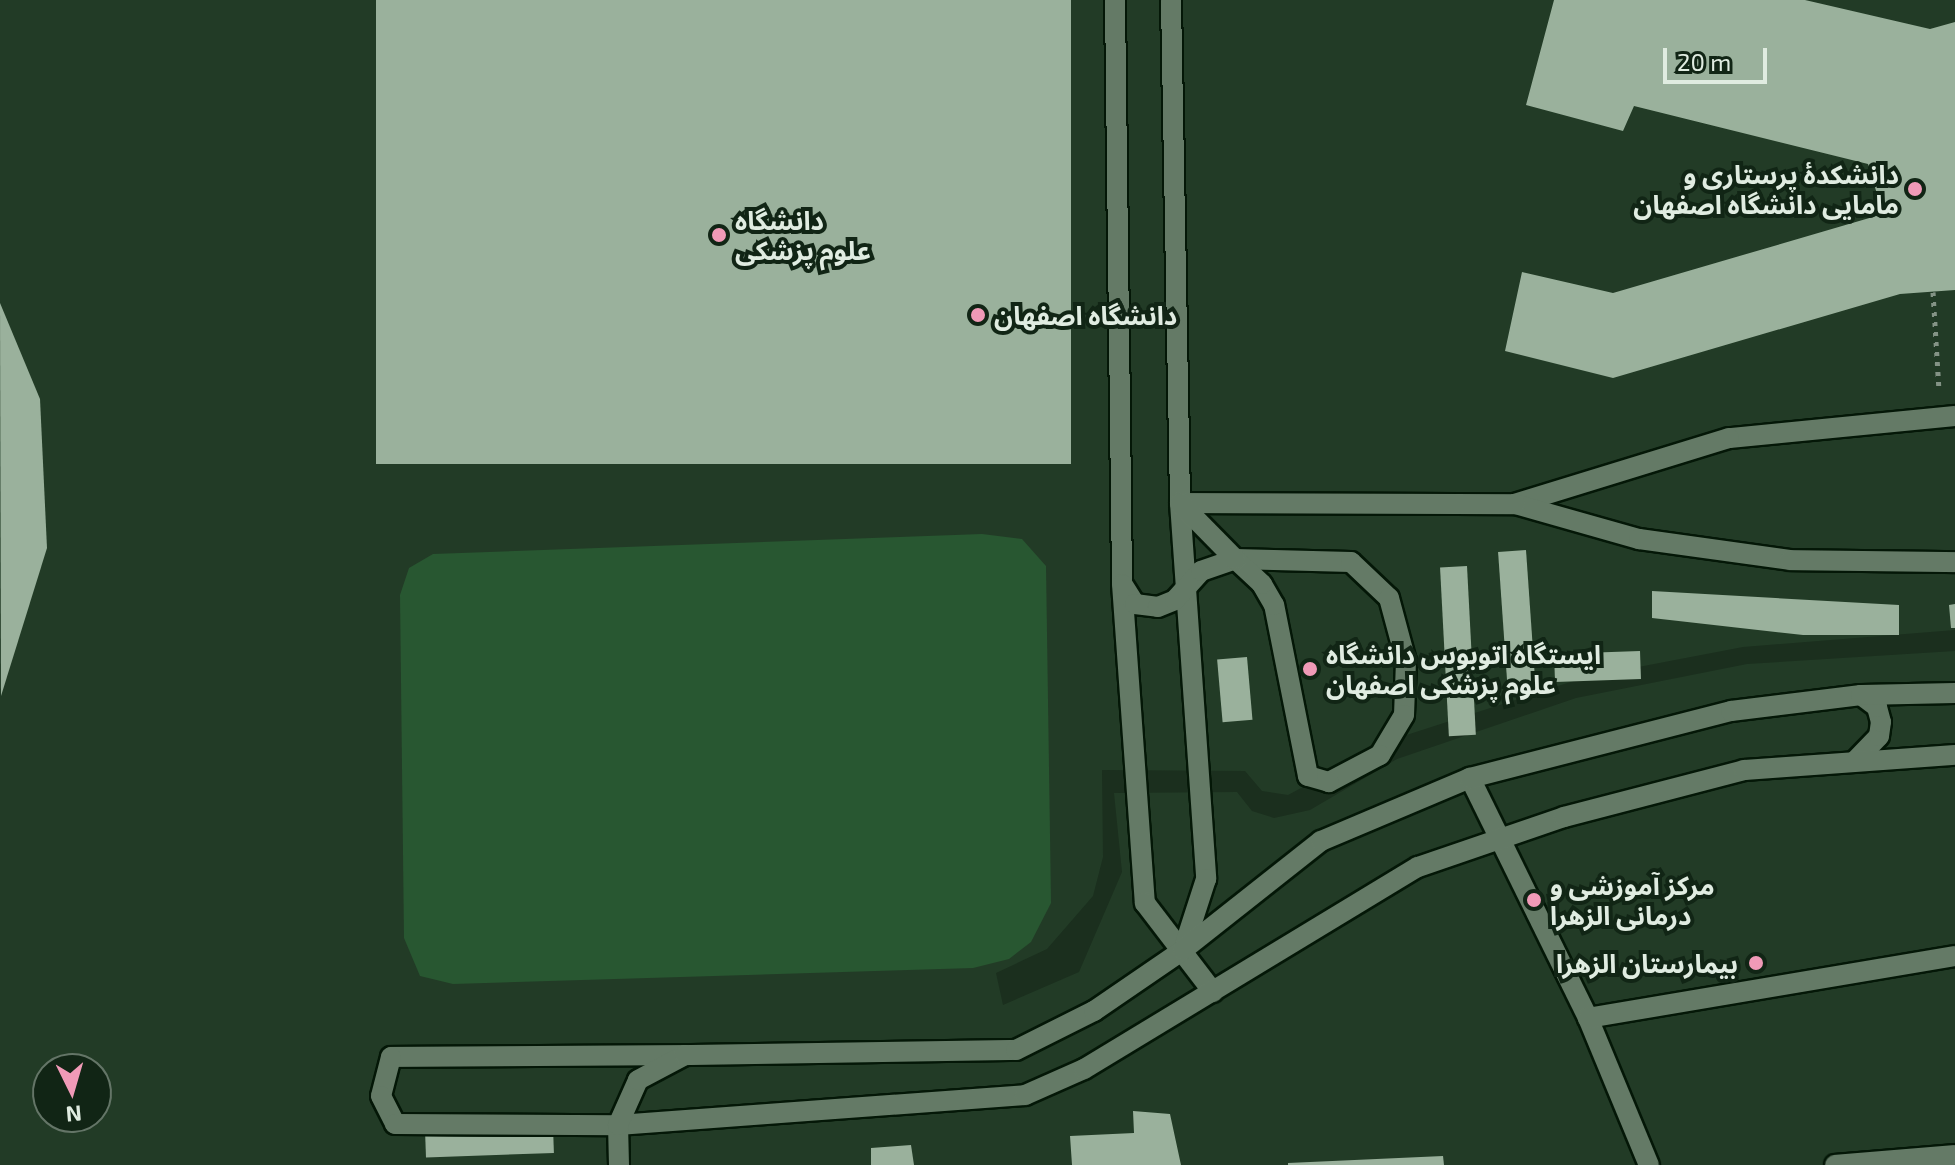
<!DOCTYPE html>
<html>
<head>
<meta charset="utf-8">
<style>
  body { margin:0 }
  #map { position:relative; width:1955px; height:1165px; overflow:hidden; background:#1b2f1e; font-family:"Exo 2","Noto Sans Arabic",sans-serif }
  div>[style] { position:absolute }
  .built>* { inset:0; background:#223b26 }
  .green>* { inset:0; background:#285731 }
  .building>* { inset:0; background:#9ab19c; transform-origin:0 0 }
  .path>* { height:5px; margin-top:-2.5px; transform-origin:0; background:repeating-linear-gradient(90deg,#839385 0 4px,transparent 0 10px) }
  .roads { filter:drop-shadow(2px 0 #041707) drop-shadow(-2px 0 #041707) drop-shadow(0 2px #041707) drop-shadow(0 -2px #041707) }
  .lane>* { height:20px; margin:-10px; padding:0 10px; transform-origin:10px; border-radius:10px; background:#647a66 }
  .dots>* { width:22px; height:22px; translate:-50% -50%; box-sizing:border-box; border:4px solid #112515; border-radius:50% }
  span { translate:-50% -50%; white-space:nowrap; text-align:center; line-height:1.15; -webkit-text-stroke:8px #112515; paint-order:stroke }
  .poi-label { font-size:26px; color:#e0ece1; font-weight:700 }
  .right { translate:-100% -50%; text-align:right }
  .left { translate:0 -50%; text-align:left }
  .north { position:absolute; left:32px; top:1053px; width:80px; height:80px; box-sizing:border-box; background:#112515; border:2px solid #647567; border-radius:50%; rotate:175deg; font-size:22px; font-weight:700; line-height:32px; text-align:center; color:#e0ece1 }
  .north::after { content:''; display:block; margin:auto; width:28px; height:36px; background:#f09ab7; clip-path:polygon(50% 0,100% 100%,50% 72%,0 100%) }
  .scale { position:absolute; left:1663px; top:48px; width:104px; height:36px; box-sizing:border-box; border:4px solid #e0ece1; border-top:0; padding-left:10px; font-size:24px; line-height:28px; white-space:nowrap; color:#e0ece1; -webkit-text-stroke:6px #112515; paint-order:stroke }
</style>
</head>
<body>
<div id="map">
  <div class="built">
    <i style="clip-path:polygon(evenodd,0 0,1955px 0,1955px 630px,1743px 647px,1586px 677px,1391px 740px,1288px 795px,1262px 791px,1245px 771px,1102px 770px,1103px 857px,1093px 896px,1047px 949px,996px 973px,1003px 1005px,1079px 972px,1122px 872px,1114px 793px,1237px 792px,1252px 811px,1274px 818px,1310px 810px,1397px 759px,1576px 698px,1747px 664px,1955px 651px,1955px 1165px,0 1165px,0 0,48px 1069px,96px 1069px,96px 1117px,48px 1117px,48px 1069px)"></i>
  </div>
  <div class="green">
    <i style="clip-path:polygon(982px 534px,1022px 539px,1046px 566px,1051px 903px,1031px 942px,1009px 959px,973px 968px,453px 984px,420px 976px,404px 938px,400px 595px,409px 568px,433px 554px)"></i>
  </div>
  <div class="building">
    <i style="left:376px;top:0;width:695px;height:464px"></i>
    <i style="clip-path:polygon(1554px 0,1805px 0,1930px 29px,1955px 22px,1955px 290px,1900px 294px,1613px 378px,1505px 351px,1522px 272px,1613px 293px,1883px 214px,1868px 164px,1634px 106px,1623px 131px,1526px 105px)"></i>
    <i style="clip-path:polygon(0 303px,40px 399px,47px 548px,1px 696px)"></i>
    <i style="left:1526px;top:550px;width:138px;height:28px;rotate:86deg"></i>
    <i style="left:1467px;top:566px;width:169px;height:27px;rotate:87deg"></i>
    <i style="clip-path:polygon(1652px 591px,1899px 605px,1899px 635px,1803px 635px,1652px 618px)"></i>
    <i style="clip-path:polygon(1955px 604px,1955px 628px,1951px 628px,1949px 605px)"></i>
    <i style="left:1640px;top:651px;width:28px;height:86px;rotate:88deg"></i>
    <i style="left:1247px;top:657px;width:63px;height:30px;rotate:85deg"></i>
    <i style="clip-path:polygon(1133px 1111px,1170px 1114px,1181px 1165px,1072px 1165px,1070px 1136px,1134px 1133px)"></i>
    <i style="left:553px;top:1127px;width:26px;height:128px;rotate:88deg"></i>
    <i style="clip-path:polygon(911px 1145px,914px 1165px,871px 1165px,871px 1148px)"></i>
    <i style="clip-path:polygon(1443px 1156px,1444px 1165px,1288px 1165px,1288px 1163px)"></i>
  </div>
  <div class="path">
    <i style="left:1933px;top:292px;width:98px;rotate:86.5deg"></i>
  </div>
  <div class="roads">
    <div class="lane">
      <i style="left:1115px;top:0;width:584px;rotate:89.31deg"></i>
      <i style="left:1122px;top:584px;width:320px;rotate:85.9deg"></i>
      <i style="left:1145px;top:903px;width:112px;rotate:52.6deg"></i>
      <i style="left:1171px;top:0;width:503px;rotate:88.97deg"></i>
      <i style="left:1180px;top:503px;width:377px;rotate:86deg"></i>
      <i style="left:1206px;top:879px;width:75px;rotate:107.9deg"></i>
      <i style="left:1955px;top:416px;width:227px;rotate:174.4deg"></i>
      <i style="left:1729px;top:438px;width:224px;rotate:162.9deg"></i>
      <i style="left:1515px;top:504px;width:129px;rotate:15.8deg"></i>
      <i style="left:1639px;top:539px;width:152px;rotate:7.9deg"></i>
      <i style="left:1790px;top:560px;width:165px;rotate:0.7deg"></i>
      <i style="left:1180px;top:503px;width:335px;rotate:0.2deg"></i>
      <i style="left:1123px;top:585px;width:22px;rotate:58deg"></i>
      <i style="left:1135px;top:604px;width:23px;rotate:7deg"></i>
      <i style="left:1158px;top:607px;width:18px;rotate:-22deg"></i>
      <i style="left:1175px;top:600px;width:39px;rotate:-48deg"></i>
      <i style="left:1201px;top:571px;width:36px;rotate:-19deg"></i>
      <i style="left:1235px;top:559px;width:116px;rotate:1.5deg"></i>
      <i style="left:1351px;top:562px;width:52px;rotate:43.5deg"></i>
      <i style="left:1389px;top:598px;width:65px;rotate:74.9deg"></i>
      <i style="left:1406px;top:661px;width:54px;rotate:92.1deg"></i>
      <i style="left:1404px;top:715px;width:47px;rotate:121deg"></i>
      <i style="left:1380px;top:755px;width:58px;rotate:152.1deg"></i>
      <i style="left:1329px;top:782px;width:22px;rotate:-164deg"></i>
      <i style="left:1308px;top:776px;width:174px;rotate:-101.2deg"></i>
      <i style="left:1274px;top:605px;width:24px;rotate:-120deg"></i>
      <i style="left:1262px;top:584px;width:37px;rotate:-137deg"></i>
      <i style="left:1235px;top:559px;width:78px;rotate:-134.5deg"></i>
      <i style="left:1856px;top:760px;width:33px;rotate:-46deg"></i>
      <i style="left:1879px;top:736px;width:14px;rotate:-82deg"></i>
      <i style="left:1881px;top:722px;width:16px;rotate:-105deg"></i>
      <i style="left:1877px;top:707px;width:20px;rotate:-143deg"></i>
      <i style="left:1470px;top:778px;width:267px;rotate:63.8deg"></i>
      <i style="left:1588px;top:1018px;width:159px;rotate:67.5deg"></i>
      <i style="left:1588px;top:1018px;width:372px;rotate:-9.6deg"></i>
      <i style="left:685px;top:1055px;width:294px;rotate:179.6deg"></i>
      <i style="left:391px;top:1057px;width:40px;rotate:104.4deg"></i>
      <i style="left:381px;top:1096px;width:31px;rotate:63deg"></i>
      <i style="left:395px;top:1124px;width:223px;rotate:0.3deg"></i>
      <i style="left:618px;top:1125px;width:408px;rotate:-4.2deg"></i>
      <i style="left:1025px;top:1095px;width:64px;rotate:-23.8deg"></i>
      <i style="left:1084px;top:1069px;width:390px;rotate:-31.2deg"></i>
      <i style="left:1418px;top:867px;width:154px;rotate:-18.9deg"></i>
      <i style="left:1564px;top:817px;width:186px;rotate:-14.6deg"></i>
      <i style="left:1744px;top:770px;width:212px;rotate:-4.1deg"></i>
      <i style="left:619px;top:1165px;width:40px;rotate:-91.4deg"></i>
      <i style="left:618px;top:1125px;width:49px;rotate:-66deg"></i>
      <i style="left:638px;top:1080px;width:53px;rotate:-28deg"></i>
      <i style="left:685px;top:1055px;width:331px;rotate:-0.9deg"></i>
      <i style="left:1016px;top:1050px;width:87px;rotate:-26.6deg"></i>
      <i style="left:1094px;top:1011px;width:108px;rotate:-34.4deg"></i>
      <i style="left:1183px;top:950px;width:176px;rotate:-38.3deg"></i>
      <i style="left:1321px;top:841px;width:162px;rotate:-22.9deg"></i>
      <i style="left:1470px;top:778px;width:269px;rotate:-14.4deg"></i>
      <i style="left:1731px;top:711px;width:131px;rotate:-7deg"></i>
      <i style="left:1861px;top:695px;width:94px;rotate:-1.2deg"></i>
      <i style="left:1835px;top:1165px;width:120px;rotate:-4.8deg"></i>
    </div>
  </div>
  <div class="dots">
    <i style="left:1915px;top:189px;background:#f09ab7"></i>
    <i style="left:719px;top:235px;background:#f09ab7"></i>
    <i style="left:978px;top:315px;background:#f09ab7"></i>
    <i style="left:1310px;top:669px;background:#f09ab7"></i>
    <i style="left:1534px;top:900px;background:#f09ab7"></i>
    <i style="left:1756px;top:963px;background:#f09ab7"></i>
  </div>
  <div class="poi-label">
    <span class="right" style="left:1899px;top:189px">دانشکدهٔ پرستاری و<br>مامایی دانشگاه اصفهان</span>
    <span class="left" style="left:735px;top:235px">دانشگاه<br>علوم پزشکی</span>
    <span class="left" style="left:994px;top:315px">دانشگاه اصفهان</span>
    <span class="left" style="left:1326px;top:669px">ایستگاه اتوبوس دانشگاه<br>علوم پزشکی اصفهان</span>
    <span class="left" style="left:1550px;top:900px">مرکز آموزشی و<br>درمانی الزهرا</span>
    <span class="right" style="left:1738px;top:963px">بیمارستان الزهرا</span>
  </div>
  <div class="north">N</div>
  <div class="scale">20 m</div>
</div>
</body>
</html>
